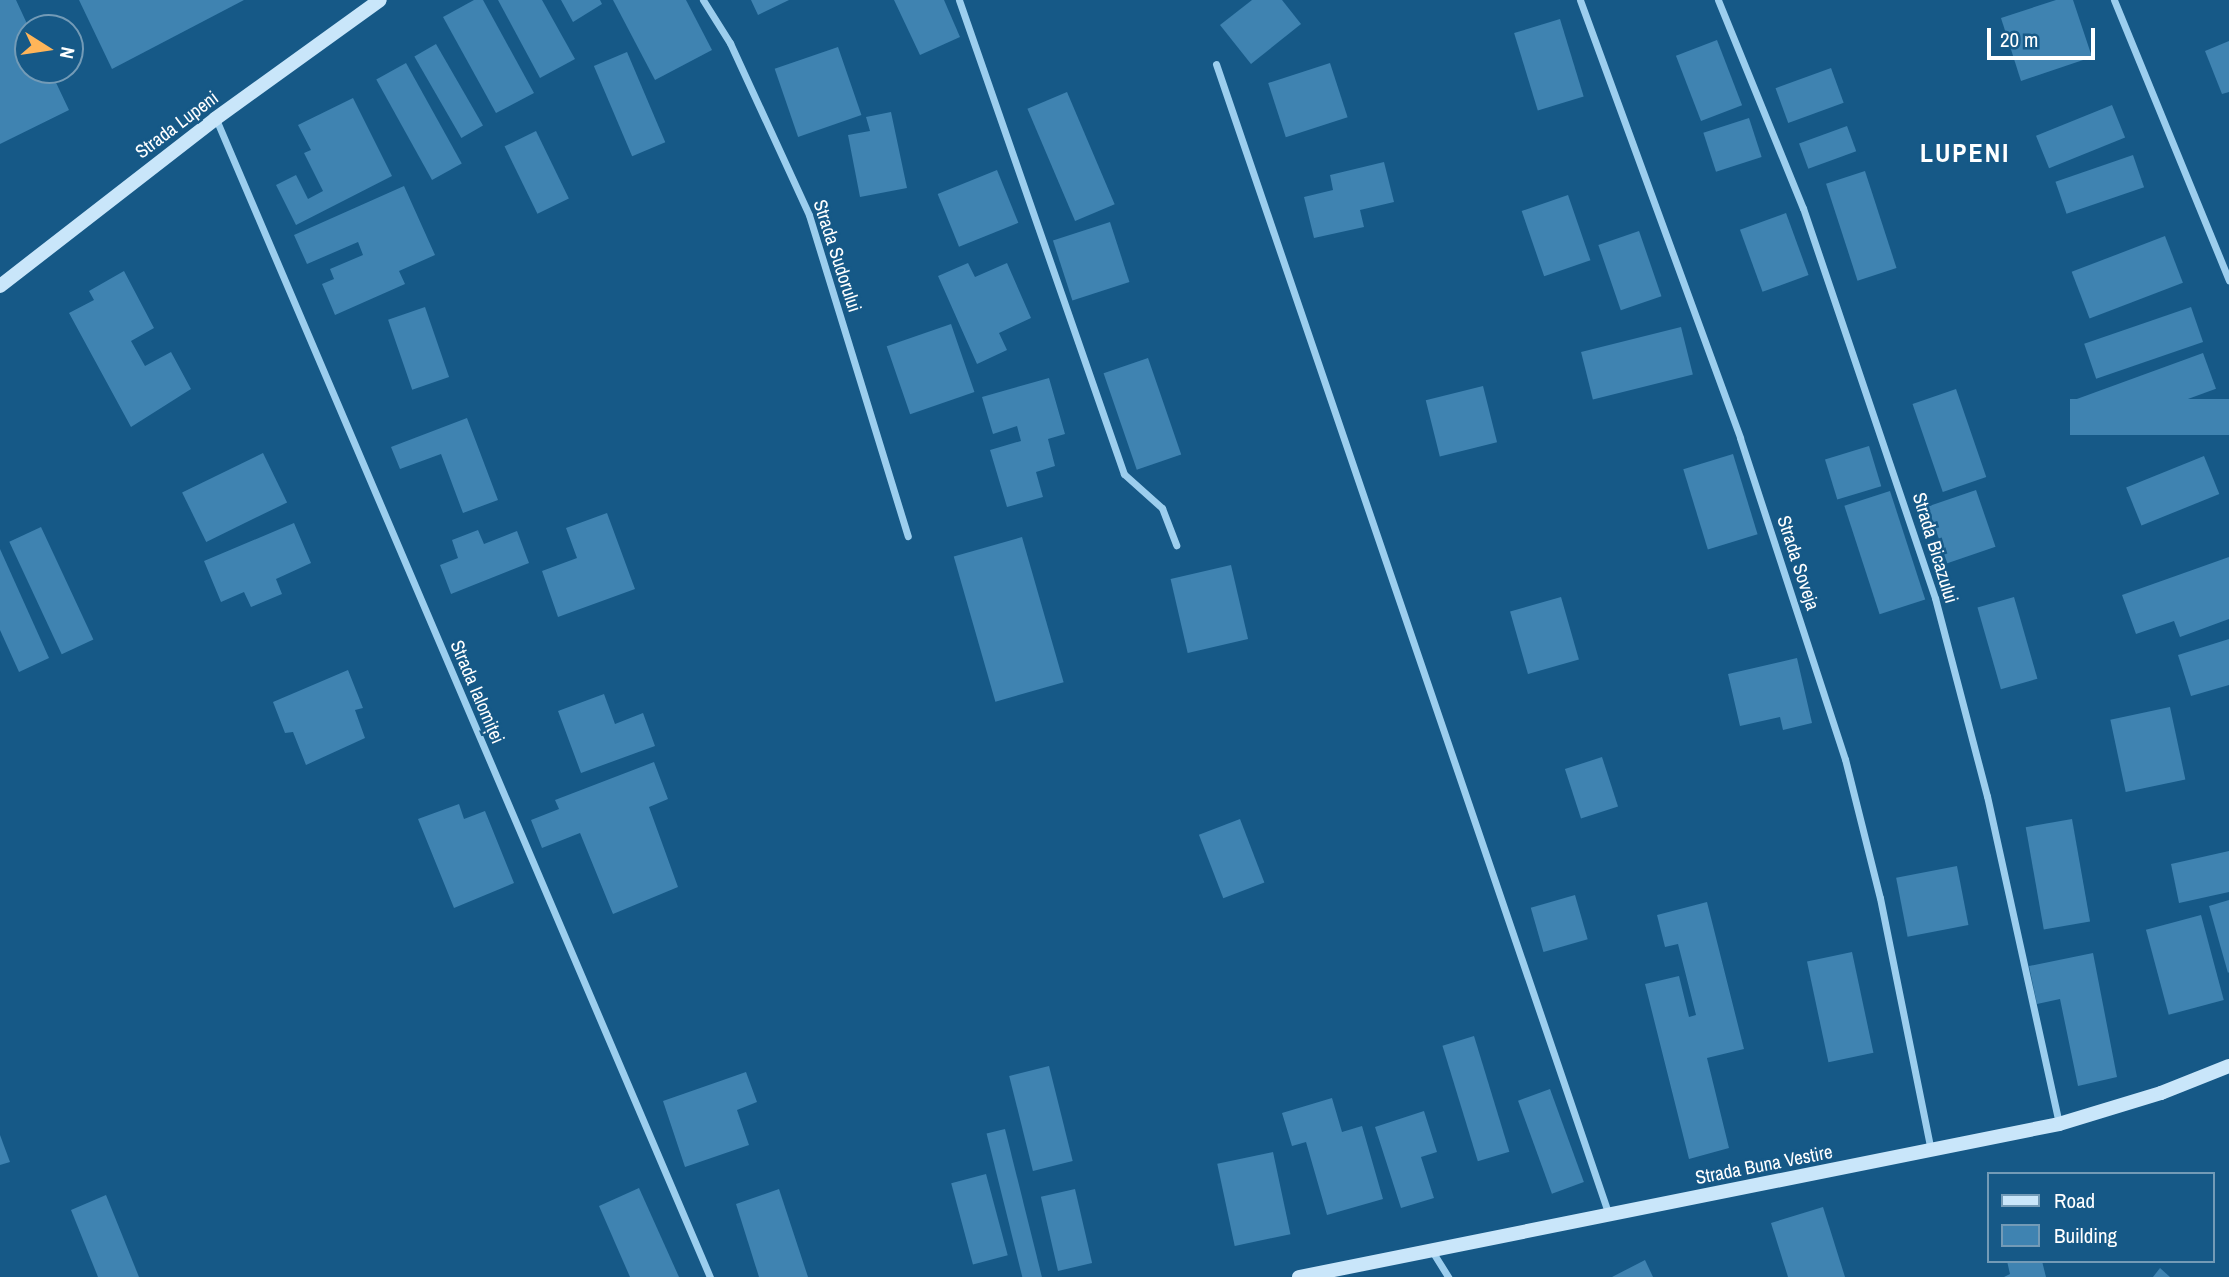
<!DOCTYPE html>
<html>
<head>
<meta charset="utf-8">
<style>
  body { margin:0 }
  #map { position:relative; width:2229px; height:1277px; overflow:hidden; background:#165987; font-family:"Archivo Narrow",sans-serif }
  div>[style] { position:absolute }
  .building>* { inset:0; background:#3f83b1; transform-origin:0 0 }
  .street>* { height:7px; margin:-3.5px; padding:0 3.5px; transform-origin:3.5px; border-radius:3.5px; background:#9cceee }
  .secondary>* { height:14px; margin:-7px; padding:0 7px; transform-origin:7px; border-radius:7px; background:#c9e6fa }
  span { translate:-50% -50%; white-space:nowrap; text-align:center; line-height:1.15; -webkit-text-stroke:5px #165987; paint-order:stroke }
  .street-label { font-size:19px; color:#fff }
  .district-label { font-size:26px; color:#fff; font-weight:700; letter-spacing:2px }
  .legend { position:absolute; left:1987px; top:1172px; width:228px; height:91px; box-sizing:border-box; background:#165987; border:2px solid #739bb7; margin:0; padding:9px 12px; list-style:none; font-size:21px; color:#fff }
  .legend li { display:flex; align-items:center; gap:14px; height:35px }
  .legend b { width:35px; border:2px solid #739bb7 }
  .north { position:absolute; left:14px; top:14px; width:70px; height:70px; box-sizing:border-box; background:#165987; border:2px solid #739bb7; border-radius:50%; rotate:102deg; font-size:19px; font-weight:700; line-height:28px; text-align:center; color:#fff }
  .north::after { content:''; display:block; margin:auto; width:24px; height:32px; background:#ffb559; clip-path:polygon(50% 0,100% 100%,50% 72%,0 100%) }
  .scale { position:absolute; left:1987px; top:28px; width:108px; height:32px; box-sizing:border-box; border:4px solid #fff; border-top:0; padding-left:9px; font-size:21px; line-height:24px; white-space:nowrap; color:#fff; -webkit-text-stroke:5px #165987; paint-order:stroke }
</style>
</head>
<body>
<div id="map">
  <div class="building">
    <i style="clip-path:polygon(0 0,16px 0,29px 28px,28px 70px,50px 70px,69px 110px,0 144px)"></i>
    <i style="clip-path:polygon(79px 0,244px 0,112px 69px)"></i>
    <i style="clip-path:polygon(474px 0,483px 0,534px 93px,496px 113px,443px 17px)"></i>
    <i style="clip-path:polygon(498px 0,542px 0,575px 59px,540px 78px)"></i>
    <i style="clip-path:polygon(561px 0,600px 0,602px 4px,573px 22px)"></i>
    <i style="clip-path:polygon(613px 0,686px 0,712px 50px,655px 80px)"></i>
    <i style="clip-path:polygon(751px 0,789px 0,758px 15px)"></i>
    <i style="clip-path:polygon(894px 0,944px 0,960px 37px,920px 55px)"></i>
    <i style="clip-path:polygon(1252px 0,1282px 0,1301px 24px,1251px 64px,1220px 25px)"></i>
    <i style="clip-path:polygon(2056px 0,2073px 0,2092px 57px,2021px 81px,2001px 18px)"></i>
    <i style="left:1560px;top:19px;width:81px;height:48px;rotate:73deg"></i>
    <i style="left:1717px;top:40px;width:70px;height:44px;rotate:69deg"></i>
    <i style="clip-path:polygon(2229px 41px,2229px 92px,2222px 94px,2205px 51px)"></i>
    <i style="left:436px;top:44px;width:94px;height:25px;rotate:60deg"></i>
    <i style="left:838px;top:47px;width:72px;height:67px;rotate:71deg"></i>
    <i style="left:627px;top:52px;width:98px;height:36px;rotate:67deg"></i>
    <i style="left:406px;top:63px;width:115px;height:34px;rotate:61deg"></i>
    <i style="left:1330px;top:63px;width:57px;height:65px;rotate:72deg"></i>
    <i style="left:1831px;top:68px;width:37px;height:59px;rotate:70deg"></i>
    <i style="left:1067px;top:92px;width:122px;height:43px;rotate:67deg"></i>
    <i style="clip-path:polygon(353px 98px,392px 176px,296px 225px,276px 185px,296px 175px,308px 199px,323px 191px,304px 153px,311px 150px,298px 125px)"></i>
    <i style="left:2112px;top:105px;width:35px;height:82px;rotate:68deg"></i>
    <i style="clip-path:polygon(891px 112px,907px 188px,860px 197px,848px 135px,870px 131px,866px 117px)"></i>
    <i style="left:1749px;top:118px;width:41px;height:48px;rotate:72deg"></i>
    <i style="left:1847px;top:126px;width:27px;height:51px;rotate:70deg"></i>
    <i style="left:536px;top:131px;width:75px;height:35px;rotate:64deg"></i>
    <i style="left:2133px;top:155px;width:34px;height:82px;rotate:71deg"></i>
    <i style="clip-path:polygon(1384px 162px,1394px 202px,1360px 210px,1364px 227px,1314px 238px,1304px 197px,1333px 190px,1330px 175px)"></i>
    <i style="left:997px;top:170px;width:57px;height:64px;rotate:68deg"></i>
    <i style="left:1865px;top:171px;width:102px;height:41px;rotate:72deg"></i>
    <i style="clip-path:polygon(404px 186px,435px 255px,399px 271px,405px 284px,335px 315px,322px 284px,334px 279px,330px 269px,363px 255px,358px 242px,307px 264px,294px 235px)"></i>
    <i style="left:1568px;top:195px;width:69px;height:49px;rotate:71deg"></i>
    <i style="left:1786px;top:213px;width:66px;height:49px;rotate:70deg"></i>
    <i style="left:1110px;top:222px;width:63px;height:60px;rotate:72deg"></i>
    <i style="left:1639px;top:231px;width:69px;height:43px;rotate:71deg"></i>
    <i style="left:2165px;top:236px;width:50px;height:100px;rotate:69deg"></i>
    <i style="clip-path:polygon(968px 263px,975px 277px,1007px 263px,1031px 318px,999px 333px,1007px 350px,977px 364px,938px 276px)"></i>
    <i style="clip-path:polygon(124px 271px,154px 328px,131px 341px,145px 366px,171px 352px,191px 389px,131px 427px,69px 313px,94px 300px,89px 291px)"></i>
    <i style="left:425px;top:307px;width:74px;height:39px;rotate:71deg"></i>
    <i style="left:2191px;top:307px;width:37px;height:113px;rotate:71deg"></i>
    <i style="left:951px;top:324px;width:72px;height:68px;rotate:71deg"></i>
    <i style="left:1681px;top:327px;width:49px;height:103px;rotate:76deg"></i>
    <i style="left:2203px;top:353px;width:38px;height:135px;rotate:70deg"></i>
    <i style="left:1148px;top:358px;width:102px;height:47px;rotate:71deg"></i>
    <i style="clip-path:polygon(1049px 378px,1065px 434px,1048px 439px,1055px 466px,1036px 472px,1043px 497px,1007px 507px,990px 450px,1021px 441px,1017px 426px,993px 434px,982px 397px)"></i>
    <i style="left:1483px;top:386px;width:58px;height:59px;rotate:76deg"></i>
    <i style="left:1956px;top:389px;width:93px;height:46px;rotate:71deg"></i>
    <i style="left:2229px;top:399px;width:36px;height:159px;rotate:90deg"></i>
    <i style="clip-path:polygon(467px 418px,498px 500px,463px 513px,441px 454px,400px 469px,391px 447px)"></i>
    <i style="left:1869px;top:446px;width:42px;height:46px;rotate:73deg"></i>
    <i style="left:263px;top:453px;width:55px;height:90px;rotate:64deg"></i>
    <i style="left:1733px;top:454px;width:84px;height:52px;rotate:73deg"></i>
    <i style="left:2204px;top:456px;width:41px;height:84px;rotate:68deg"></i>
    <i style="left:1976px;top:490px;width:60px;height:51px;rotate:71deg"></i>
    <i style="left:1890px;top:491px;width:114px;height:48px;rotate:72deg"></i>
    <i style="clip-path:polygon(607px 513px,635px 589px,558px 617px,542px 571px,577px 558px,566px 528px)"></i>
    <i style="clip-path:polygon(294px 523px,311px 563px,276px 579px,282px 594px,251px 607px,244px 592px,221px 602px,204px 561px)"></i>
    <i style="left:41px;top:527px;width:124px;height:35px;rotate:65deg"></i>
    <i style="clip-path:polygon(478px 530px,484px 544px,517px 531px,529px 563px,451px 594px,440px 565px,458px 558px,452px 540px)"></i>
    <i style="left:1022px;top:537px;width:151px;height:71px;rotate:74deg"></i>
    <i style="clip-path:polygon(0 549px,49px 658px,19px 672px,0 630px)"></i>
    <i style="clip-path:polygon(2229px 557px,2229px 619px,2180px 637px,2174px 621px,2136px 634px,2122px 595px)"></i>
    <i style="left:1231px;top:565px;width:76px;height:62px;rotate:77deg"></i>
    <i style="left:1561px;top:597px;width:65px;height:53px;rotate:74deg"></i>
    <i style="left:2014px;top:597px;width:85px;height:38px;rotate:74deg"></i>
    <i style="clip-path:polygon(2229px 639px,2229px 685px,2191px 696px,2178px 655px)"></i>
    <i style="clip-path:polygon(1797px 658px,1812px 723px,1783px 730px,1780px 717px,1740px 726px,1728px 674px)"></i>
    <i style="clip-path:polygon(348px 670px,363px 708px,355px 710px,365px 738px,306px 765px,293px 732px,285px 733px,273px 702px)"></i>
    <i style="clip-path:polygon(604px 694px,615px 724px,643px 713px,655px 746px,581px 773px,558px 711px)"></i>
    <i style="left:2170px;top:707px;width:74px;height:61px;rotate:78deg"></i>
    <i style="left:1602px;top:757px;width:52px;height:39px;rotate:72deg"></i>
    <i style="clip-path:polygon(654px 762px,668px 799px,649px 807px,678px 887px,613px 914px,580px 833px,542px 848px,531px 820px,559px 809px,555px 800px)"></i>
    <i style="clip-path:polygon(459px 804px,464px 819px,485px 811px,514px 883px,454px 908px,418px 819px)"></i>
    <i style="left:1240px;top:819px;width:68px;height:44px;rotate:69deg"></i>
    <i style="left:2072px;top:819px;width:104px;height:47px;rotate:80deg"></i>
    <i style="clip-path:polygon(2229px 851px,2229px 892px,2179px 903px,2171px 864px)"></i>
    <i style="left:1957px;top:866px;width:60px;height:62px;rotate:79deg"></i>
    <i style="left:1575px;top:895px;width:46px;height:46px;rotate:74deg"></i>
    <i style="clip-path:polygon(2229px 900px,2229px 972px,2228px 973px,2209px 906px)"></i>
    <i style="clip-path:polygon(1707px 902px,1744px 1049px,1707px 1058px,1729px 1148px,1689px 1159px,1645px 984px,1679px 976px,1689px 1017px,1696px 1015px,1678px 944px,1665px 947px,1657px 915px)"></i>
    <i style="left:2201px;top:915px;width:88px;height:57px;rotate:75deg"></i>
    <i style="left:1852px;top:952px;width:103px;height:46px;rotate:78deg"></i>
    <i style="clip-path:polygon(2093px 953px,2117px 1077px,2078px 1086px,2060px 999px,2037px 1004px,2029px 966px)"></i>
    <i style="left:1474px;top:1036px;width:121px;height:33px;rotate:73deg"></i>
    <i style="left:1049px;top:1066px;width:98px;height:41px;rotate:76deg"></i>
    <i style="clip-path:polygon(746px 1072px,757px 1102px,737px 1110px,749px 1145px,685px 1167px,663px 1101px)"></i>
    <i style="left:1550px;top:1089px;width:99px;height:34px;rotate:70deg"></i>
    <i style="clip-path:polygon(1332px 1098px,1342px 1132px,1362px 1126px,1383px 1199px,1327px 1215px,1306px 1142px,1292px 1146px,1282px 1113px)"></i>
    <i style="clip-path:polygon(1424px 1111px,1437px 1152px,1421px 1157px,1434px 1198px,1401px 1208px,1375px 1127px)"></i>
    <i style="left:1005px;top:1129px;width:153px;height:19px;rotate:76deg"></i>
    <i style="clip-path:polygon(0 1135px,10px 1162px,0 1165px)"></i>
    <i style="left:1273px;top:1152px;width:84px;height:57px;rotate:78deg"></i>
    <i style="left:986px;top:1174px;width:84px;height:36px;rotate:75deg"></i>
    <i style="clip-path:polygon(639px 1188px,679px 1277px,630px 1277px,599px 1206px)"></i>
    <i style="clip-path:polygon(779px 1189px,808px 1277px,759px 1277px,736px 1204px)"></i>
    <i style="left:1075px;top:1189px;width:76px;height:35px;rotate:77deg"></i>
    <i style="clip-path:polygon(106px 1195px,139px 1277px,98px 1277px,71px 1210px)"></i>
    <i style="clip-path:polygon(1823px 1207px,1845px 1277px,1788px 1277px,1771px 1223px)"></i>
    <i style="clip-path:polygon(1645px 1260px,1653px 1277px,1612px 1277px)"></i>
    <i style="clip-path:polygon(2007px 1261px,2042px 1261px,2046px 1277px,2004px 1277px,2010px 1274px)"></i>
    <i style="clip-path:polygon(2160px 1268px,2170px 1277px,2153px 1277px)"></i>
  </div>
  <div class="street">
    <i style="left:703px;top:0;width:51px;rotate:57.9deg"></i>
    <i style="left:730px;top:43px;width:189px;rotate:65.3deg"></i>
    <i style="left:809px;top:215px;width:336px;rotate:72.9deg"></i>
    <i style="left:959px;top:0;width:502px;rotate:70.81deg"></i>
    <i style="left:1124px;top:474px;width:51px;rotate:41.8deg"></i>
    <i style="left:1162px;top:508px;width:40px;rotate:69deg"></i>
    <i style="left:1580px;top:0;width:466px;rotate:69.9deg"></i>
    <i style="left:1740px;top:438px;width:338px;rotate:71.9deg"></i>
    <i style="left:1845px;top:759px;width:143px;rotate:75.9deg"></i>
    <i style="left:1880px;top:898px;width:259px;rotate:78.6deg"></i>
    <i style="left:1718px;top:0;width:225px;rotate:67.8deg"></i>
    <i style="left:1803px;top:208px;width:412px;rotate:71.3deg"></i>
    <i style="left:1935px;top:598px;width:205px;rotate:75.3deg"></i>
    <i style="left:1987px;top:796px;width:336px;rotate:77.6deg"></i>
    <i style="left:2114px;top:0;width:303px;rotate:67.7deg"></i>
    <i style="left:1216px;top:64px;width:1216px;rotate:71.15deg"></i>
    <i style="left:216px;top:119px;width:1259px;rotate:66.9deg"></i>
    <i style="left:1432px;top:1251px;width:31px;rotate:58deg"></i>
  </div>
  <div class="secondary">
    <i style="left:0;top:286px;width:272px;rotate:-37.8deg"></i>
    <i style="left:215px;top:119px;width:203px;rotate:-35.8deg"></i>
    <i style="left:1299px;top:1277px;width:775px;rotate:-11.38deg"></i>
    <i style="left:2059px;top:1124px;width:107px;rotate:-16.9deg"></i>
    <i style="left:2161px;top:1093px;width:73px;rotate:-21.7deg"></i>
  </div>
  <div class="street-label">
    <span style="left:177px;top:125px;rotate:-37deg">Strada Lupeni</span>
    <span style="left:837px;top:256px;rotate:72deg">Strada Sudorului</span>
    <span style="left:1935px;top:548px;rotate:73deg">Strada Bicazului</span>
    <span style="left:1798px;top:563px;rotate:72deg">Strada Soveja</span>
    <span style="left:477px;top:692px;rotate:67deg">Strada Ialomiței</span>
    <span style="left:1764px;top:1165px;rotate:-11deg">Strada Buna Vestire</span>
  </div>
  <div class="district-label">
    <span style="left:1965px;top:153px">LUPENI</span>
  </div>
  <ul class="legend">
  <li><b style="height:9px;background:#c9e6fa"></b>Road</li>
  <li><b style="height:19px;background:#3f83b1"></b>Building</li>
  </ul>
  <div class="north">N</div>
  <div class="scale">20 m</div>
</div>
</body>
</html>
